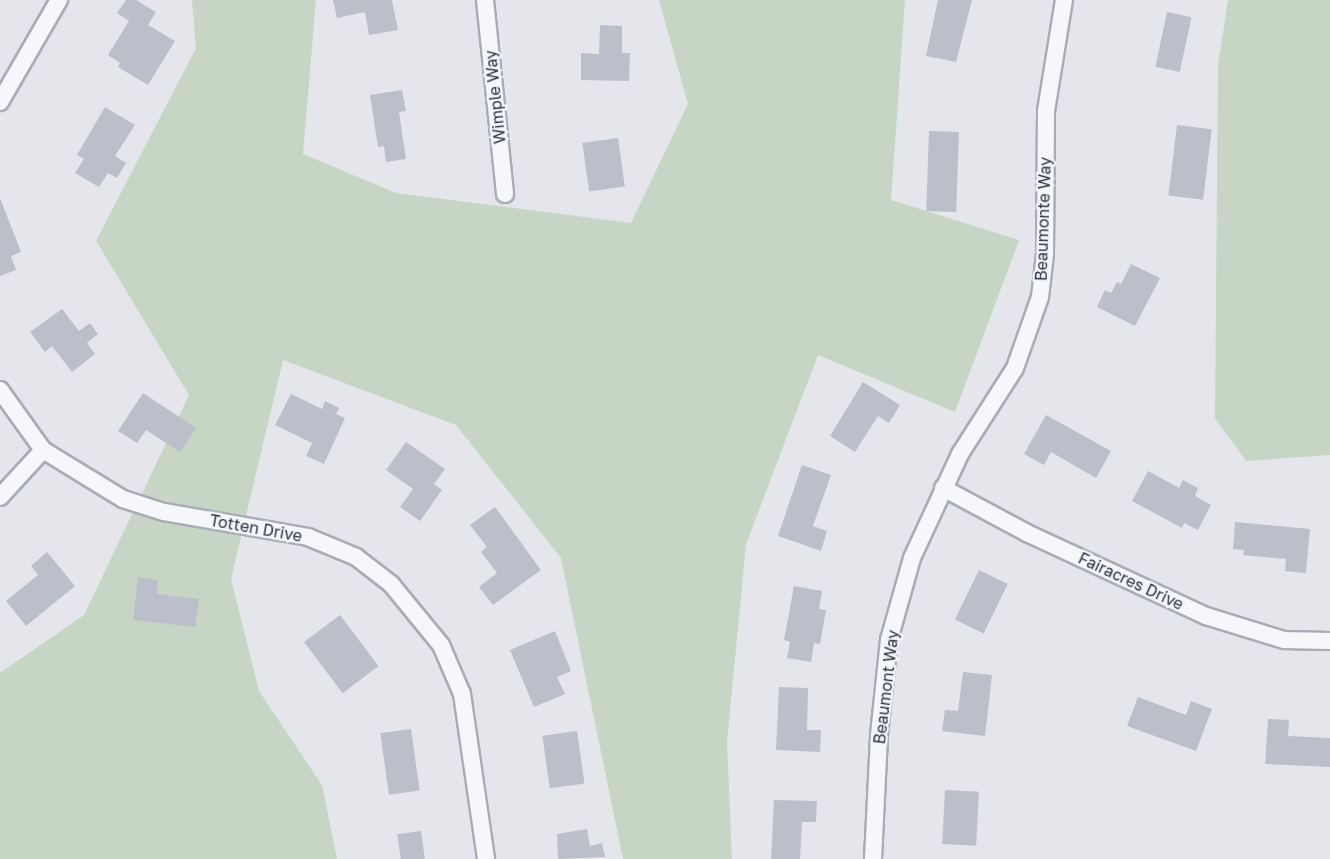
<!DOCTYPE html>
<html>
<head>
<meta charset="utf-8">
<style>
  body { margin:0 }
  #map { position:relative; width:1330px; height:859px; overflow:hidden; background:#e4e6eb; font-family:"Golos Text",sans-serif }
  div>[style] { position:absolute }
  .green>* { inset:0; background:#c7d5c5 }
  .building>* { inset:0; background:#bbbfc9; transform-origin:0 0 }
  .roads { filter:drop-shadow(2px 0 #a9acb6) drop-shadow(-2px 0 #a9acb6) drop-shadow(0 2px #a9acb6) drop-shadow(0 -2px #a9acb6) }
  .street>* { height:16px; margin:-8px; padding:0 8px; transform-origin:8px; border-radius:8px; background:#f6f7fa }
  span { translate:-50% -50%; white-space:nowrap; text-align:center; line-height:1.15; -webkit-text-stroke:4.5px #f3f5f9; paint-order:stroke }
  .street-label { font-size:16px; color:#2b3244 }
</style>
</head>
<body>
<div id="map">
  <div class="green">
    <i style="clip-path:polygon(192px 0,316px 0,303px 154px,396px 193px,631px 223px,688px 104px,659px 0,905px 0,891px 200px,1019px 240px,955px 412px,818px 355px,746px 544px,727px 742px,732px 859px,623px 859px,561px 558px,456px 425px,283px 360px,231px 579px,259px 691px,322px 785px,337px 859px,0 859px,0 673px,84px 615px,189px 395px,96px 241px,196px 48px)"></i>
    <i style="clip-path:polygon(1228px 0,1330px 0,1330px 455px,1246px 461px,1215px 418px,1218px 66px)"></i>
  </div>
  <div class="building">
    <i style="clip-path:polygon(126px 0,136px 0,156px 12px,148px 25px,175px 41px,148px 85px,118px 67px,120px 63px,108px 55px,129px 21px,117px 13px)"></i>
    <i style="clip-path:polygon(333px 0,392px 0,398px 30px,369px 35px,365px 12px,337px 18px)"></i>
    <i style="clip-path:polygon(938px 0,972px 0,956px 62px,926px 56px)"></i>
    <i style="left:1167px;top:12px;width:25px;height:56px;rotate:12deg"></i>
    <i style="clip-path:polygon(600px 25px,622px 26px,622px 53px,630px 53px,629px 81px,581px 80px,581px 53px,599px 54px)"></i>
    <i style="clip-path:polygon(402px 90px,406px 111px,399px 112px,406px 159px,386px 162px,384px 146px,378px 147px,370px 95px)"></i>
    <i style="clip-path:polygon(105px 107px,135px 125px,115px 156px,126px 163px,117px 178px,108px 173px,99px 187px,75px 173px,84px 159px,77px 155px)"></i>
    <i style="left:1177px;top:125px;width:35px;height:71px;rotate:7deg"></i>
    <i style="left:929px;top:131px;width:30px;height:80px;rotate:2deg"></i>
    <i style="left:618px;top:138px;width:49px;height:36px;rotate:82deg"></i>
    <i style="clip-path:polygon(0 198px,21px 252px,11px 256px,16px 270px,0 276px)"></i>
    <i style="clip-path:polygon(1131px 264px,1160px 278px,1135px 326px,1097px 307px,1105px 290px,1111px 293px,1117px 282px,1121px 284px)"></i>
    <i style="clip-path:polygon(62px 309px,79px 331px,90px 323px,98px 334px,87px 343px,95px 354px,72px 372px,52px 346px,45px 352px,30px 332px)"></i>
    <i style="clip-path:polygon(863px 382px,900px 405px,889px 423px,878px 416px,855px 452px,830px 436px)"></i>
    <i style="clip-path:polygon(143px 393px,196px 428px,180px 452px,146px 430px,137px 443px,118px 431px)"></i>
    <i style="clip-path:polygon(291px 394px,322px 409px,325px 401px,339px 408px,336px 414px,345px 418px,324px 464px,306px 456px,312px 443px,275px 425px)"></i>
    <i style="clip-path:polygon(1046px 415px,1111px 451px,1096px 478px,1051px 452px,1044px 465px,1024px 454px)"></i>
    <i style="clip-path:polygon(406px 442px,445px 469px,434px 484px,442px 490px,420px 521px,400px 507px,413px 489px,386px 470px)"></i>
    <i style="clip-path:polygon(802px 465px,831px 475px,813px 526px,827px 531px,821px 551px,778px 536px)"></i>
    <i style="clip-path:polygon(1148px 471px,1179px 488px,1183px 480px,1198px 488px,1195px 496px,1211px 505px,1198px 530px,1184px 523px,1182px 528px,1132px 501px)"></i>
    <i style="clip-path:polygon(495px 507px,541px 570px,493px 605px,479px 587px,497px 573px,481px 552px,487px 547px,470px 525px)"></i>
    <i style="clip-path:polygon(1235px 522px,1310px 529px,1306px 573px,1285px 571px,1286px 559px,1243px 555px,1244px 550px,1233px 549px)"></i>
    <i style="clip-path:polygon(47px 552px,75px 586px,26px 626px,6px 601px,38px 575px,31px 566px)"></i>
    <i style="left:979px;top:570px;width:32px;height:55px;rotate:26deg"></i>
    <i style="clip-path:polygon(138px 577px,158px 580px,157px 594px,199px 599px,195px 627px,133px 620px)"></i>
    <i style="clip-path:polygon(794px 586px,822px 591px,819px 609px,826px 610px,820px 644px,814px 643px,811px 662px,787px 658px,790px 642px,784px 640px)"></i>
    <i style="left:340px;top:615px;width:64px;height:45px;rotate:53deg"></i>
    <i style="clip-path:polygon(555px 631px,571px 671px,557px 677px,565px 694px,534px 707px,510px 650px)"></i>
    <i style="clip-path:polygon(963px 672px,992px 675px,985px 736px,942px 731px,945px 710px,958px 711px)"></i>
    <i style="clip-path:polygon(779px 687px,808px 688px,807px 730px,821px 730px,820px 752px,776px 750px)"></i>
    <i style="clip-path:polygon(1138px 697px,1186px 715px,1191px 701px,1212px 709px,1196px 751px,1127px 726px)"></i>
    <i style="clip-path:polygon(1268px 719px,1289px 720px,1288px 736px,1330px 738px,1330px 767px,1265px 764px)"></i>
    <i style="left:411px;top:729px;width:62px;height:31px;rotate:82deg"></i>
    <i style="left:577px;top:731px;width:53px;height:35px;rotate:82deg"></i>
    <i style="left:945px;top:790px;width:34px;height:54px;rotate:3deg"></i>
    <i style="clip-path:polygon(774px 800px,817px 801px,816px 822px,802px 822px,800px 859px,771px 859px)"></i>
    <i style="clip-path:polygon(587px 829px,590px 846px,602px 843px,605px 857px,558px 859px,557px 834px)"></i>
    <i style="left:421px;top:831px;width:28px;height:24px;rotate:82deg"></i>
  </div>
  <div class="roads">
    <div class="street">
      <i style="left:485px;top:0;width:195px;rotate:84.1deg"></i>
      <i style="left:0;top:102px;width:118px;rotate:-60deg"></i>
      <i style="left:0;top:390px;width:74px;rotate:54.4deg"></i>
      <i style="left:43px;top:450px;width:94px;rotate:31.5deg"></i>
      <i style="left:123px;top:499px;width:43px;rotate:17.6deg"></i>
      <i style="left:164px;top:512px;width:146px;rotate:9.8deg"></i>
      <i style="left:308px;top:537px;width:52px;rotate:22.6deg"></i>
      <i style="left:356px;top:557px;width:44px;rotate:37.6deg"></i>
      <i style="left:391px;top:584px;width:79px;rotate:50.7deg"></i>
      <i style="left:441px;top:645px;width:53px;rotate:66.8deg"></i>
      <i style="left:462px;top:694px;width:167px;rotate:81.7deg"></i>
      <i style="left:943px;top:488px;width:95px;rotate:28.2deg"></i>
      <i style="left:1027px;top:533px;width:197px;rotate:24.9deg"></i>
      <i style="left:1206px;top:616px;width:82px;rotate:17.1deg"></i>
      <i style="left:1284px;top:640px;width:46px;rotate:1.2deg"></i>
      <i style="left:0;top:497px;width:64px;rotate:-47.5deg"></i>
      <i style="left:873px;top:859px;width:124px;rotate:-87.2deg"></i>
      <i style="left:879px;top:735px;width:96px;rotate:-84deg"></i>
      <i style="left:889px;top:640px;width:85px;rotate:-74.3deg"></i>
      <i style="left:912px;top:558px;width:115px;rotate:-65.2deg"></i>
      <i style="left:960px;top:454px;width:102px;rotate:-57.4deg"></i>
      <i style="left:1015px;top:368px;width:75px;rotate:-70.6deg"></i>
      <i style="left:1040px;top:297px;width:43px;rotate:-83.4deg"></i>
      <i style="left:1045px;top:254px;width:143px;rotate:-89.6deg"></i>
      <i style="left:1046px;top:111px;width:112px;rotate:-80.8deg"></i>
    </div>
  </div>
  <div class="street-label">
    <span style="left:495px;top:97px;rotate:-96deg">Wimple Way</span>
    <span style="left:1043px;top:219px;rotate:-88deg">Beaumonte Way</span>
    <span style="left:256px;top:528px;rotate:10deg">Totten Drive</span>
    <span style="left:1131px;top:581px;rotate:25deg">Fairacres Drive</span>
    <span style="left:886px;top:687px;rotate:-83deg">Beaumont Way</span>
  </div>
</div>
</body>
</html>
